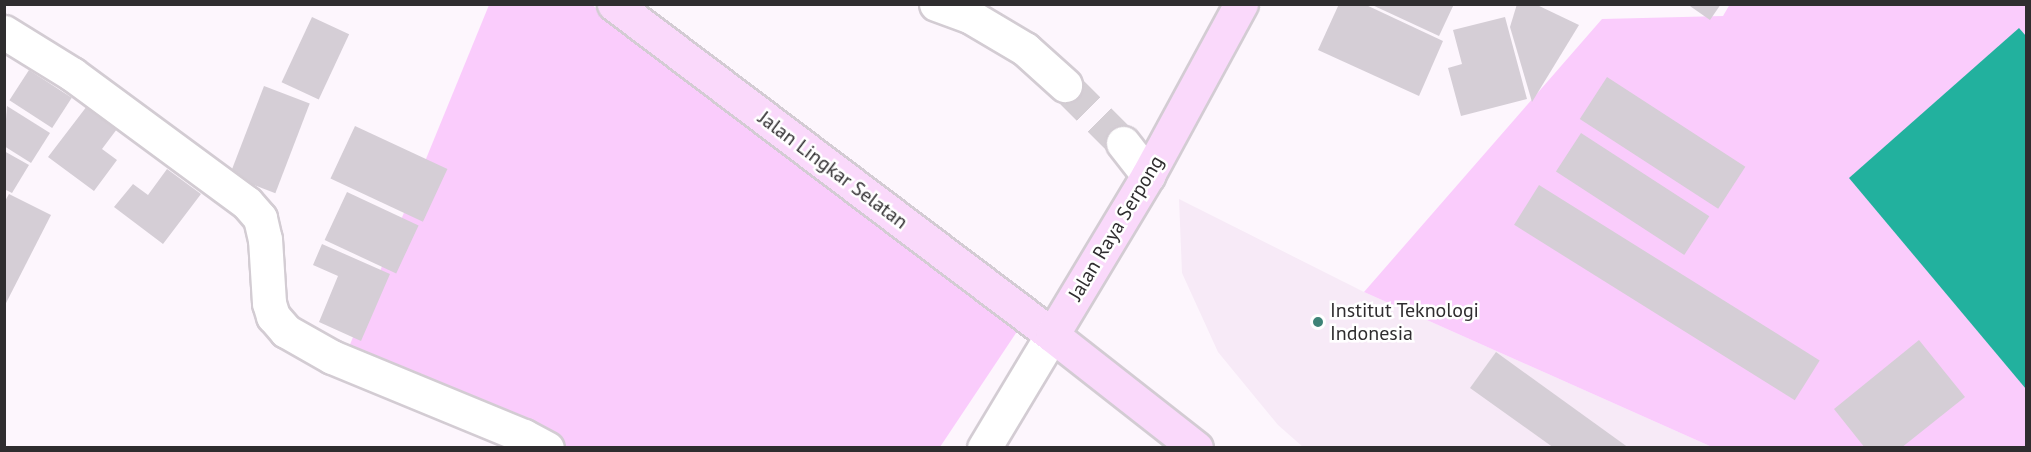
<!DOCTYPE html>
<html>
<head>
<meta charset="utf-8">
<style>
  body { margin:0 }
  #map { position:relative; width:2031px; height:452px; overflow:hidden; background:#fdf6fd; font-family:"PT Sans",sans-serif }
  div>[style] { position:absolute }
  .built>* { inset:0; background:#f7eaf7 }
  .green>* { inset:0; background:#faccfc }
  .water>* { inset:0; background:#22b19e }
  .building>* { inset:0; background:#d5ced6; transform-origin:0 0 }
  .minor-tunnel>* { height:33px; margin-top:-16.5px; transform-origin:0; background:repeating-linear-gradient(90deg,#d4ced4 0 33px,transparent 0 49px) }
  .roads { filter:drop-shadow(2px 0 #d3ccd3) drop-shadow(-2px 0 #d3ccd3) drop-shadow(0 2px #d3ccd3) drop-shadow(0 -2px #d3ccd3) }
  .minor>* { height:33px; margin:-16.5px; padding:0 16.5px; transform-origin:16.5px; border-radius:16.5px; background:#fff }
  .major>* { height:33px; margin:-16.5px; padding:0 16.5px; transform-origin:16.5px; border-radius:16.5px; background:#fad9fb }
  .dots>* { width:16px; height:16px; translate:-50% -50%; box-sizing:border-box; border:3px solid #fff; border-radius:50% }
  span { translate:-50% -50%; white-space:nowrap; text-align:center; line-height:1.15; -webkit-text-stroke:5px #fff; paint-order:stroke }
  .street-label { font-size:20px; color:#2f2d2f }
  .poi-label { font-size:20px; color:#2f2d2f }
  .left { translate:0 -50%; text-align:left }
  .frame { position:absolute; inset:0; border:6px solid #2f2d2f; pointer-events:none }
</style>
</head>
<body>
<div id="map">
  <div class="built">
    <i style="clip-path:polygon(1179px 199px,1364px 292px,1712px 447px,1303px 447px,1278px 425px,1218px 352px,1182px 273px)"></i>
  </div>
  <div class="green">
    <i style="clip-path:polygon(1730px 4px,2026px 5px,2026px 447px,1712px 447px,1364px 292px,1602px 19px,1723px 16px)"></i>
    <i style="clip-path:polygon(489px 5px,592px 5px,1030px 312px,940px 447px,513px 447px,342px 364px)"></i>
  </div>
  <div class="water">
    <i style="clip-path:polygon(2019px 28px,2026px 36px,2026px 389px,1849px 178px)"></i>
  </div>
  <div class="building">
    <i style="clip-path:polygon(1339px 4px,1364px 4px,1443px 41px,1419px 96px,1318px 50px)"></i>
    <i style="clip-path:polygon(1370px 4px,1454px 4px,1439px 36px)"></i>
    <i style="clip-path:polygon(1517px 4px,1535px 4px,1579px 25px,1532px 102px,1510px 27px)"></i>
    <i style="clip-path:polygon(1687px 4px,1721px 4px,1710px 20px)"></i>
    <i style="left:312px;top:17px;width:41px;height:72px;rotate:25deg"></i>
    <i style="clip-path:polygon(1505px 17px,1527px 99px,1461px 116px,1448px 68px,1462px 64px,1453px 30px)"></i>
    <i style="left:29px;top:70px;width:51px;height:36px;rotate:33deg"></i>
    <i style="left:1607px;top:77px;width:165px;height:50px;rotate:33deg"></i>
    <i style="left:264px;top:86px;width:49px;height:96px;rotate:21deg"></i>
    <i style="clip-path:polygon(7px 106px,50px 133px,31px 163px,4px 146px)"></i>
    <i style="clip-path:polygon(87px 106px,117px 129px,102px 149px,117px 160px,94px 191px,48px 157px)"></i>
    <i style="left:355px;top:126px;width:102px;height:58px;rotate:25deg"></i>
    <i style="left:1581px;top:133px;width:153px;height:46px;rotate:33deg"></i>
    <i style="clip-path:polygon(4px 151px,29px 165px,12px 193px,4px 189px)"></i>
    <i style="clip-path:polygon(167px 169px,201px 194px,163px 244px,114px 207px,133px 184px,148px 195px)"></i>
    <i style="left:1539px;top:185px;width:331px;height:47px;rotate:32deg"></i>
    <i style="left:347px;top:192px;width:79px;height:53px;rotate:25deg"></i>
    <i style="clip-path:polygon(9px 194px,51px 215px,4px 307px,4px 203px)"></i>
    <i style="clip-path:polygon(322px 244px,390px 274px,361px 341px,319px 322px,338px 276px,313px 265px)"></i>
    <i style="clip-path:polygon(1919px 340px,1965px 397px,1901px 448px,1865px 448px,1834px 409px)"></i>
    <i style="clip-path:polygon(1496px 352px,1629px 448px,1554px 448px,1470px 388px)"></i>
  </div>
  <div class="minor-tunnel">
    <i style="left:1065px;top:85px;width:82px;rotate:45deg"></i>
  </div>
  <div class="roads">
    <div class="minor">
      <i style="left:936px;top:4px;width:37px;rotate:20deg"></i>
      <i style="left:971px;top:17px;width:63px;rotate:30.7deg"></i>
      <i style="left:1025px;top:49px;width:54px;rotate:42deg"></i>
      <i style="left:4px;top:32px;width:80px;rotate:31.7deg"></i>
      <i style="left:72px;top:74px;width:217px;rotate:36.4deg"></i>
      <i style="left:247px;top:203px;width:20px;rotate:49deg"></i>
      <i style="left:260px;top:218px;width:22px;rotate:77deg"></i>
      <i style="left:265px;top:239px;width:64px;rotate:86.4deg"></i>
      <i style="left:269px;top:303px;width:14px;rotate:73deg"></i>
      <i style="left:273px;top:316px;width:20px;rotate:49deg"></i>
      <i style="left:286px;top:331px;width:53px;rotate:29.5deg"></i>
      <i style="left:332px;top:357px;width:208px;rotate:22.4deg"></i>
      <i style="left:524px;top:436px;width:26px;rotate:28deg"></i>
      <i style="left:1123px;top:143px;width:41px;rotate:52deg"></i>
      <i style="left:984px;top:448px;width:132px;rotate:-59deg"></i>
    </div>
    <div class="major">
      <i style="left:614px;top:4px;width:549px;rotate:37.08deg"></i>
      <i style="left:1052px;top:335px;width:183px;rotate:38.1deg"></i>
      <i style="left:1052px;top:335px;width:187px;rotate:-59deg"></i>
      <i style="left:1148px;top:175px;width:195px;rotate:-61.5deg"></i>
    </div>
  </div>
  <div class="dots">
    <i style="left:1318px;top:322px;background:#3e8377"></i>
  </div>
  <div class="street-label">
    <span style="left:833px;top:170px;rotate:37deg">Jalan Lingkar Selatan</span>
    <span style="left:1116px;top:228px;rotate:-59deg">Jalan Raya Serpong</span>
  </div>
  <div class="poi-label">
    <span class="left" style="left:1330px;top:322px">Institut Teknologi<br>Indonesia</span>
  </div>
  <div class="frame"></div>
</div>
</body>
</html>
